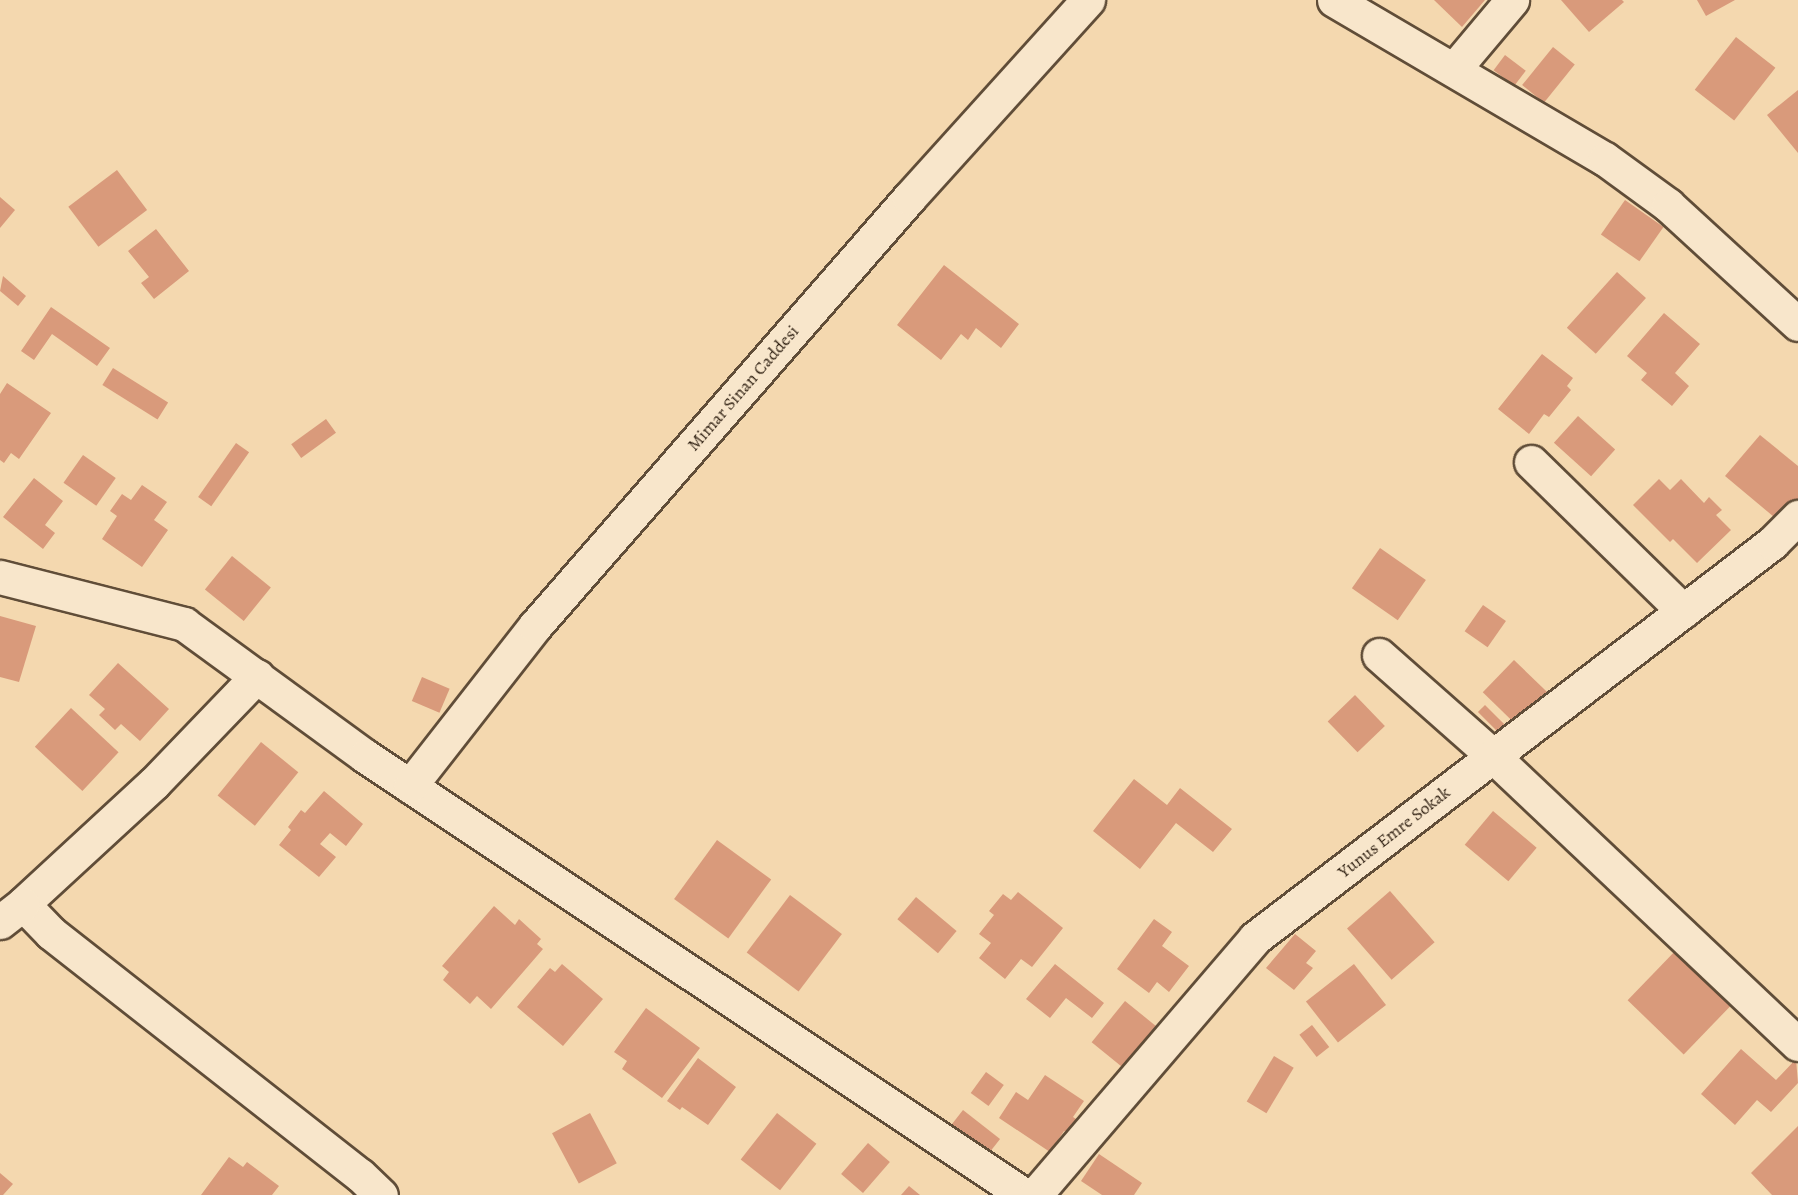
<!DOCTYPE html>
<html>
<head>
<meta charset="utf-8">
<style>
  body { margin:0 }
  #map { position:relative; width:1798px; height:1195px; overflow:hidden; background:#f4d8af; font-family:Alegreya,serif }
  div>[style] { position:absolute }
  .building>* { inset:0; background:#d99a7b; transform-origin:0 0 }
  .roads { filter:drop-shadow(2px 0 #604d38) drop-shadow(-2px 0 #604d38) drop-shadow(0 2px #604d38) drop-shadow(0 -2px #604d38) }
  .minor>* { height:33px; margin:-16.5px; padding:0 16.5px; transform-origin:16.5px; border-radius:16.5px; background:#f8e6cb }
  span { translate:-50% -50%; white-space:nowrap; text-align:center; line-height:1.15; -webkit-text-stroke:4.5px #f8e6cb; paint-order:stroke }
  .street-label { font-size:18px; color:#2e1f11 }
</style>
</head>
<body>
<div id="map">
  <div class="building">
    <i style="clip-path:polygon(1434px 0,1485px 0,1462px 27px)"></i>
    <i style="clip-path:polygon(1561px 0,1622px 0,1624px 2px,1589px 32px)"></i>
    <i style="clip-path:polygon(1697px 0,1735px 0,1706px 16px)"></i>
    <i style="left:1736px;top:37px;width:50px;height:67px;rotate:38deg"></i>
    <i style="left:1553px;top:47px;width:28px;height:49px;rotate:39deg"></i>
    <i style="left:1505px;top:55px;width:26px;height:19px;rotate:37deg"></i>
    <i style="clip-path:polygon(1798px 90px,1798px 153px,1767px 115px)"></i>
    <i style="left:117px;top:170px;width:50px;height:61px;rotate:53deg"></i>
    <i style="clip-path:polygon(0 197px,15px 210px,0 228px)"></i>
    <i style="left:1625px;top:200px;width:47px;height:42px;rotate:35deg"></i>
    <i style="clip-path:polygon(156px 229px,189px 271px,154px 299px,141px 283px,149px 277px,128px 251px)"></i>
    <i style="clip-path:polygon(944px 265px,1019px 324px,1001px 348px,976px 328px,968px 340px,961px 334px,941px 360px,897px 325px)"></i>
    <i style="left:1617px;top:272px;width:39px;height:75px;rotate:42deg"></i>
    <i style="clip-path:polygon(3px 276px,26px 296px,18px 306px,0 291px)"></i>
    <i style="clip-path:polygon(51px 307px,110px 348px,97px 366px,52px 334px,34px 360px,21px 351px)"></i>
    <i style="clip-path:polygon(1664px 313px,1700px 344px,1675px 373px,1689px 386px,1672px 406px,1641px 380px,1647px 373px,1627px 356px)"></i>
    <i style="clip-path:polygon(1542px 354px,1573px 378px,1567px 386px,1571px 390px,1549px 417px,1544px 414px,1529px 434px,1498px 409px)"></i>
    <i style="left:113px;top:368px;width:65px;height:20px;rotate:32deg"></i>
    <i style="clip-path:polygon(7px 383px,51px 413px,19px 459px,11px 453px,4px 463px,0 460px,0 394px)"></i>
    <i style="left:1578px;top:416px;width:50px;height:36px;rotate:42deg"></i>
    <i style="left:326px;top:419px;width:17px;height:43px;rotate:54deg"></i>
    <i style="clip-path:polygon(1760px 435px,1798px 466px,1798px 501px,1780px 522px,1725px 476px)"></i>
    <i style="left:236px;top:443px;width:16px;height:66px;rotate:35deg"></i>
    <i style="left:83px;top:455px;width:40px;height:34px;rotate:35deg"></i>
    <i style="clip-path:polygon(34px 478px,63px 501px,45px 525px,55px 533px,43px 549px,3px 517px)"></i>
    <i style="clip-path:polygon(1659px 479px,1670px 490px,1681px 479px,1704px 503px,1709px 497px,1722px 510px,1716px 515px,1731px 530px,1697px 563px,1673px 539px,1670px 542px,1633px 505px)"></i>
    <i style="clip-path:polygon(142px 485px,167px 502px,154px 520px,168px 530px,142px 567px,102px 539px,117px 516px,110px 511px,122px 494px,131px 500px)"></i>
    <i style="left:1380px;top:548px;width:56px;height:49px;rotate:35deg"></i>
    <i style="left:232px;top:556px;width:50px;height:43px;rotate:39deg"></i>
    <i style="left:1483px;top:605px;width:28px;height:32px;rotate:35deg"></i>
    <i style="clip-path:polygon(0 616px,36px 626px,19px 682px,0 677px)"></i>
    <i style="left:1514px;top:660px;width:54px;height:45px;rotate:44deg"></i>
    <i style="clip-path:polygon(118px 663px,169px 709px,140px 741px,121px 724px,115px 730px,99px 715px,105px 709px,89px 695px)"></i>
    <i style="left:422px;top:677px;width:30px;height:26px;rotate:23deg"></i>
    <i style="left:1355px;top:695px;width:43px;height:38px;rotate:46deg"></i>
    <i style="left:1485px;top:705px;width:28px;height:10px;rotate:45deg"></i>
    <i style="left:71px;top:708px;width:65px;height:53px;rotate:43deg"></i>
    <i style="left:261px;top:742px;width:48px;height:69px;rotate:39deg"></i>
    <i style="clip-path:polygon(1134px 779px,1167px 805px,1180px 788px,1232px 829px,1213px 852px,1176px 823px,1140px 869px,1093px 831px)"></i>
    <i style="clip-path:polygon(324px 791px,363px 824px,346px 846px,330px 833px,320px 844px,336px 857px,319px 877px,279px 845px,291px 830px,288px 827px,301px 810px,305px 813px)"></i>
    <i style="left:1493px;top:811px;width:57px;height:44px;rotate:40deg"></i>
    <i style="left:717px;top:840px;width:67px;height:73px;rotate:36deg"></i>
    <i style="left:1390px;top:891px;width:68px;height:57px;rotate:49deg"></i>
    <i style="clip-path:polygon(1018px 892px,1063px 928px,1032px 967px,1021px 959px,1005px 979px,979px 958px,991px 943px,979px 934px,994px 915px,989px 911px,1003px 894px,1011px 900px)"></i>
    <i style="left:790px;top:895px;width:65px;height:72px;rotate:37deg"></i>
    <i style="left:916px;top:897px;width:53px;height:29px;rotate:40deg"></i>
    <i style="clip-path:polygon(494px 906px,515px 925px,519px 919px,541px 939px,537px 944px,543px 949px,491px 1009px,477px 996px,470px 1004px,443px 980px,449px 972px,442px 966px)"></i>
    <i style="clip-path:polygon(1154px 919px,1172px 932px,1162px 946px,1189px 966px,1169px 992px,1157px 982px,1149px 993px,1117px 969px)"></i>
    <i style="clip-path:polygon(1295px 934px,1316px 951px,1306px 963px,1313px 968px,1294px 990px,1266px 968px)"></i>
    <i style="left:1679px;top:947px;width:78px;height:74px;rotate:44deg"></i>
    <i style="clip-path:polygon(562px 964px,603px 999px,563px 1046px,517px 1007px,550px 968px,555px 972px)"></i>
    <i style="clip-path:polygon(1055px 964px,1104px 1003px,1092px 1018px,1066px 998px,1050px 1018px,1026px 999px)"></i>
    <i style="left:1354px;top:964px;width:52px;height:61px;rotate:52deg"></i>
    <i style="left:1125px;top:1001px;width:48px;height:53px;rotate:39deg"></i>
    <i style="clip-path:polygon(646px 1008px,700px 1048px,662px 1098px,622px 1069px,627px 1061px,614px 1052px)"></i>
    <i style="left:1312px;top:1025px;width:28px;height:16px;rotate:52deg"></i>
    <i style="clip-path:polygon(1741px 1049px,1776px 1080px,1796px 1059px,1798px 1083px,1771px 1112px,1757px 1100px,1735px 1125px,1701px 1094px)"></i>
    <i style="left:1274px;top:1056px;width:23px;height:53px;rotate:31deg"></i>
    <i style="clip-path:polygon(698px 1058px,736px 1087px,708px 1125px,682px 1107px,680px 1110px,667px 1101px)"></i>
    <i style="left:986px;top:1072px;width:22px;height:26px;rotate:36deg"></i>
    <i style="clip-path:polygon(1045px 1075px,1084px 1101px,1073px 1117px,1082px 1123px,1073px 1136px,1064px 1131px,1050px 1152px,999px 1118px,1016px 1092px,1028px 1100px)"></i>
    <i style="left:963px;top:1110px;width:47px;height:20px;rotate:38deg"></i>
    <i style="left:590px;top:1113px;width:57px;height:43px;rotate:62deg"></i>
    <i style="left:777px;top:1113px;width:50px;height:59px;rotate:38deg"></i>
    <i style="clip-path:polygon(1798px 1126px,1798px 1195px,1772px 1195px,1751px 1173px)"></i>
    <i style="left:868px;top:1143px;width:29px;height:41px;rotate:41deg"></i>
    <i style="clip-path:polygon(1099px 1154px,1142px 1183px,1134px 1195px,1102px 1195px,1081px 1181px)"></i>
    <i style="clip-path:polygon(229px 1157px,243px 1167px,247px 1162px,279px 1186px,272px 1195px,201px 1195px)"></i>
    <i style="clip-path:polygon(0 1173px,13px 1184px,3px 1195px,0 1195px)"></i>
    <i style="clip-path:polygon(909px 1186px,920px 1195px,901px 1195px)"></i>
  </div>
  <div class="roads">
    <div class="minor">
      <i style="left:1334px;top:0;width:314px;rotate:30.4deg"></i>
      <i style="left:1605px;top:159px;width:78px;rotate:36.1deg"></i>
      <i style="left:1668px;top:205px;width:176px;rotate:42.5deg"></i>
      <i style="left:1455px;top:68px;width:89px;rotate:-50deg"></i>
      <i style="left:1531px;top:462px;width:213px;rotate:44.4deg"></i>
      <i style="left:0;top:577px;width:190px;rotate:14.3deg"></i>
      <i style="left:184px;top:624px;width:224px;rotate:36.1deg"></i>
      <i style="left:365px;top:756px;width:792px;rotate:33.67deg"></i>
      <i style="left:1379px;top:655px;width:152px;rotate:41.5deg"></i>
      <i style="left:1493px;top:756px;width:419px;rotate:43.4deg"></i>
      <i style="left:257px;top:676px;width:149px;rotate:133.9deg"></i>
      <i style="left:154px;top:783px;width:178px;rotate:137.3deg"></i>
      <i style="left:23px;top:904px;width:40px;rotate:46deg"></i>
      <i style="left:51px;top:933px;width:392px;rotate:38.1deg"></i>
      <i style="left:360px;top:1175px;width:29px;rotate:44deg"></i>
      <i style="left:410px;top:786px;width:203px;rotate:-52deg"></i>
      <i style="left:535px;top:626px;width:568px;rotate:-48.85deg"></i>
      <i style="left:909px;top:198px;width:267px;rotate:-47.9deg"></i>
      <i style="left:0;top:922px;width:29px;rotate:-38deg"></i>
      <i style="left:1035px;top:1195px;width:338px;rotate:-49.4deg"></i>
      <i style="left:1255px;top:938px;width:651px;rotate:-37.38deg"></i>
      <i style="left:1772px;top:543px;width:37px;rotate:-45deg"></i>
    </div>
  </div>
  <div class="street-label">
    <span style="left:743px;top:388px;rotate:-49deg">Mimar Sinan Caddesi</span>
    <span style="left:1394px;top:832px;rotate:-38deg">Yunus Emre Sokak</span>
  </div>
</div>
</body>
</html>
